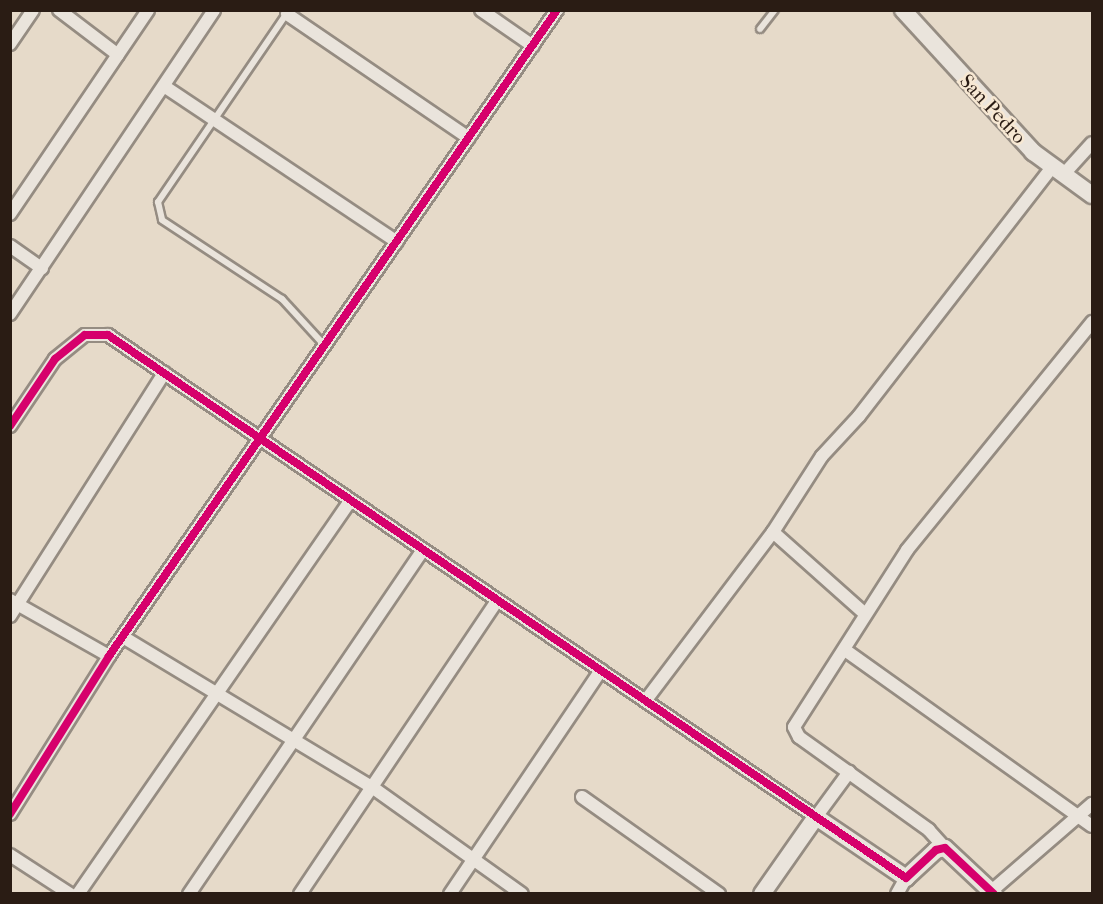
<!DOCTYPE html>
<html>
<head>
<meta charset="utf-8">
<style>
  body { margin:0 }
  #map { position:relative; width:1103px; height:904px; overflow:hidden; background:#e6dac9; font-family:"IM FELL French Canon",serif }
  div>[style] { position:absolute }
  .roads { filter:drop-shadow(2px 0 #958c82) drop-shadow(-2px 0 #958c82) drop-shadow(0 2px #958c82) drop-shadow(0 -2px #958c82) }
  .lane>* { height:6px; margin:-3px; padding:0 3px; transform-origin:3px; border-radius:3px; background:#eae4dc }
  .street>* { height:12px; margin:-6px; padding:0 6px; transform-origin:6px; border-radius:6px; background:#eae4dc }
  .secondary>* { height:16px; margin:-8px; padding:0 8px; transform-origin:8px; border-radius:8px; background:#eae4dc }
  .cycleway>* { height:8px; margin:-4px; padding:0 4px; transform-origin:4px; border-radius:4px; background:#d6006c }
  span { translate:-50% -50%; white-space:nowrap; text-align:center; line-height:1.15; -webkit-text-stroke:5px #f7e8d3; paint-order:stroke }
  .street-label { font-size:20px; color:#2a1c14 }
  .frame { position:absolute; inset:0; border:12px solid #2a1c14; pointer-events:none }
</style>
</head>
<body>
<div id="map">
  <div class="roads">
    <div class="lane">
      <i style="left:287px;top:13px;width:229px;rotate:124.3deg"></i>
      <i style="left:158px;top:202px;width:18px;rotate:77deg"></i>
      <i style="left:162px;top:220px;width:144px;rotate:33.4deg"></i>
      <i style="left:282px;top:299px;width:64px;rotate:47.5deg"></i>
      <i style="left:760px;top:29px;width:24px;rotate:-52deg"></i>
    </div>
    <div class="street">
      <i style="left:59px;top:10px;width:74px;rotate:37.3deg"></i>
      <i style="left:481px;top:10px;width:63px;rotate:34.7deg"></i>
      <i style="left:287px;top:14px;width:220px;rotate:34.3deg"></i>
      <i style="left:10px;top:44px;width:41px;rotate:-55.9deg"></i>
      <i style="left:164px;top:86px;width:280px;rotate:33.8deg"></i>
      <i style="left:1063px;top:175px;width:43px;rotate:-47.8deg"></i>
      <i style="left:10px;top:214px;width:246px;rotate:-55.9deg"></i>
      <i style="left:10px;top:246px;width:39px;rotate:35deg"></i>
      <i style="left:10px;top:314px;width:366px;rotate:-56.1deg"></i>
      <i style="left:10px;top:426px;width:81px;rotate:-56.1deg"></i>
      <i style="left:55px;top:359px;width:38px;rotate:-39deg"></i>
      <i style="left:85px;top:335px;width:23px"></i>
      <i style="left:108px;top:335px;width:856px;rotate:34.25deg"></i>
      <i style="left:816px;top:817px;width:56px;rotate:-53.7deg"></i>
      <i style="left:773px;top:532px;width:123px;rotate:41.7deg"></i>
      <i style="left:10px;top:600px;width:114px;rotate:29.5deg"></i>
      <i style="left:10px;top:616px;width:288px;rotate:-57.6deg"></i>
      <i style="left:123px;top:637px;width:291px;rotate:31.1deg"></i>
      <i style="left:372px;top:787px;width:184px;rotate:35.5deg"></i>
      <i style="left:845px;top:650px;width:303px;rotate:35.5deg"></i>
      <i style="left:646px;top:700px;width:211px;rotate:-52.9deg"></i>
      <i style="left:773px;top:532px;width:90px;rotate:-57.2deg"></i>
      <i style="left:822px;top:456px;width:54px;rotate:-47.2deg"></i>
      <i style="left:859px;top:416px;width:315px;rotate:-52.2deg"></i>
      <i style="left:582px;top:797px;width:168px;rotate:35.3deg"></i>
      <i style="left:10px;top:814px;width:186px;rotate:-57.9deg"></i>
      <i style="left:109px;top:656px;width:786px;rotate:-55.26deg"></i>
      <i style="left:945px;top:848px;width:24px;rotate:-132deg"></i>
      <i style="left:929px;top:830px;width:160px;rotate:-144.4deg"></i>
      <i style="left:799px;top:737px;width:11px;rotate:-117deg"></i>
      <i style="left:794px;top:727px;width:210px;rotate:-57.4deg"></i>
      <i style="left:907px;top:550px;width:294px;rotate:-50.9deg"></i>
      <i style="left:10px;top:855px;width:72px;rotate:33deg"></i>
      <i style="left:78px;top:894px;width:478px;rotate:-55.3deg"></i>
      <i style="left:189px;top:894px;width:415px;rotate:-55.8deg"></i>
      <i style="left:300px;top:894px;width:353px;rotate:-56.1deg"></i>
      <i style="left:450px;top:894px;width:270px;rotate:-56deg"></i>
      <i style="left:897px;top:894px;width:18px;rotate:-61deg"></i>
      <i style="left:988px;top:894px;width:138px;rotate:-40.9deg"></i>
    </div>
    <div class="secondary">
      <i style="left:903px;top:10px;width:193px;rotate:47.5deg"></i>
      <i style="left:1033px;top:152px;width:73px;rotate:36.1deg"></i>
      <i style="left:762px;top:894px;width:94px;rotate:-55deg"></i>
      <i style="left:816px;top:817px;width:109px;rotate:34.1deg"></i>
      <i style="left:906px;top:878px;width:41px;rotate:-43deg"></i>
      <i style="left:936px;top:850px;width:9px;rotate:-13deg"></i>
      <i style="left:945px;top:848px;width:67px;rotate:43.2deg"></i>
    </div>
  </div>
  <div class="cycleway">
    <i style="left:10px;top:426px;width:81px;rotate:-56.1deg"></i>
    <i style="left:55px;top:359px;width:38px;rotate:-39deg"></i>
    <i style="left:85px;top:335px;width:23px"></i>
    <i style="left:108px;top:335px;width:965px;rotate:34.23deg"></i>
    <i style="left:906px;top:878px;width:41px;rotate:-43deg"></i>
    <i style="left:936px;top:850px;width:9px;rotate:-13deg"></i>
    <i style="left:945px;top:848px;width:67px;rotate:43.2deg"></i>
    <i style="left:10px;top:814px;width:186px;rotate:-57.9deg"></i>
    <i style="left:109px;top:656px;width:786px;rotate:-55.26deg"></i>
  </div>
  <div class="street-label">
    <span style="left:993px;top:109px;rotate:47deg">San Pedro</span>
  </div>
  <div class="frame"></div>
</div>
</body>
</html>
